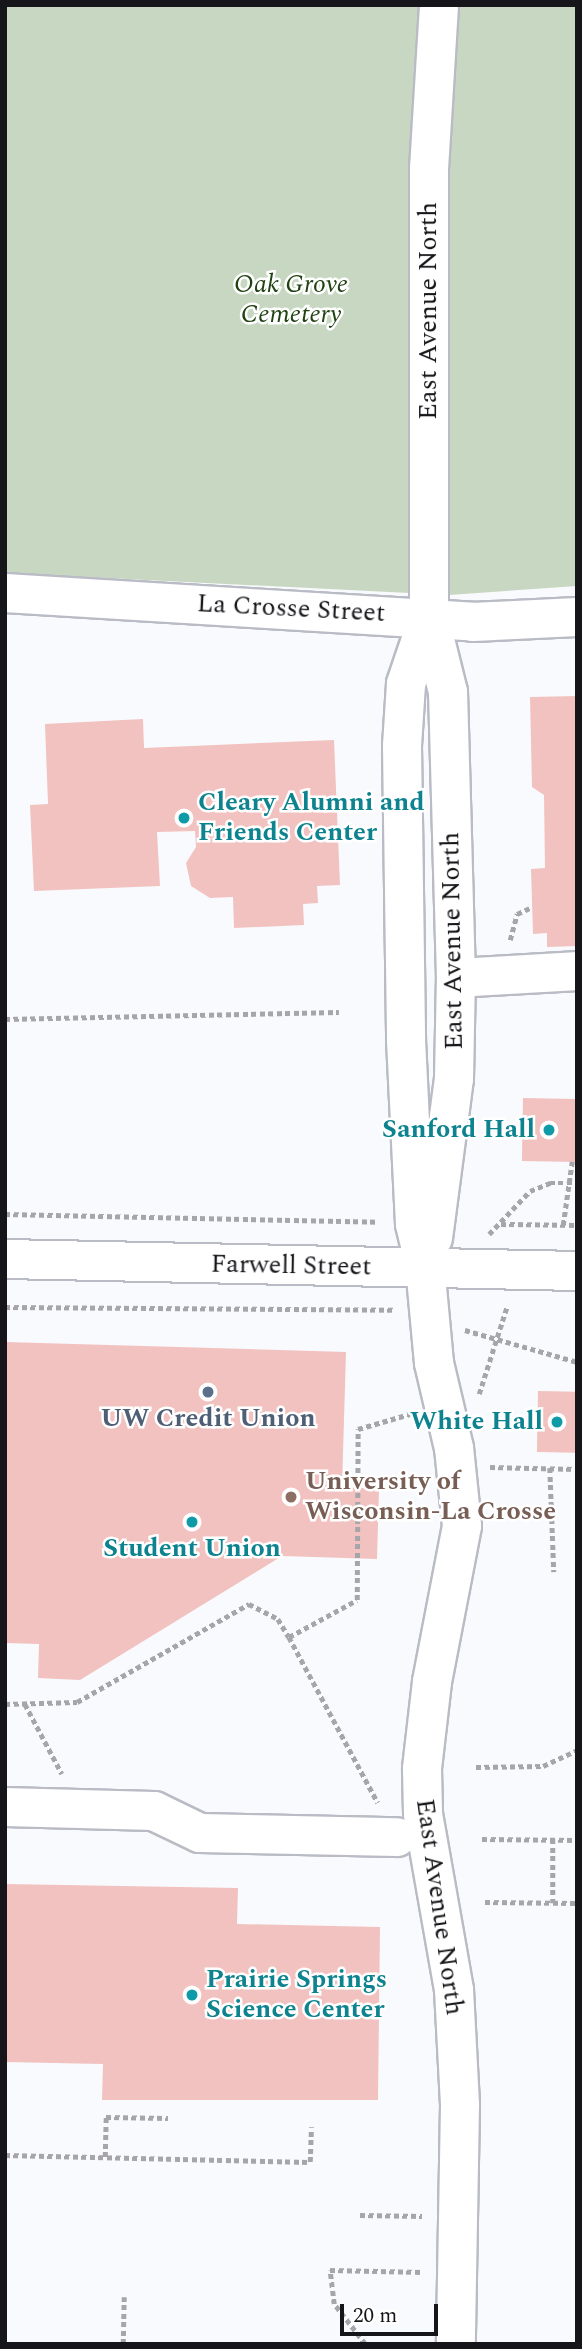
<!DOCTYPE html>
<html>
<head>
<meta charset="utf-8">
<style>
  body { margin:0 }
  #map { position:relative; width:582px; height:2349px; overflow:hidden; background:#f9fafe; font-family:Spectral,serif }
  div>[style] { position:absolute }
  .green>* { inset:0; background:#c8d7c2 }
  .building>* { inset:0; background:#f1c2bf; transform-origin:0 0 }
  .path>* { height:4.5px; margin-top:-2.25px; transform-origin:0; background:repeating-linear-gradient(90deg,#a6a6aa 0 5px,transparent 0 8.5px) }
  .roads { filter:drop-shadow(2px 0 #b9bbc5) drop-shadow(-2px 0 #b9bbc5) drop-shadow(0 2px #b9bbc5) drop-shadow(0 -2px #b9bbc5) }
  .minor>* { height:38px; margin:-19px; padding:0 19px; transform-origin:19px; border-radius:19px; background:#fff }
  .major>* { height:38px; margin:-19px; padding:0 19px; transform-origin:19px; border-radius:19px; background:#fff }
  .dots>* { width:19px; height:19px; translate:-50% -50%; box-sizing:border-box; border:4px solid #fff; border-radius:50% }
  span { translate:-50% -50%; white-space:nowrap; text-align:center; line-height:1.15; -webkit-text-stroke:5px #fff; paint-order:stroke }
  .park-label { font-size:26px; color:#214212; font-style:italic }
  .street-label { font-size:26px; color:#16161a }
  .culture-label { font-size:26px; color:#0d838f; font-weight:700 }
  .left { translate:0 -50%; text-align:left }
  .right { translate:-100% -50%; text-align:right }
  .service-label { font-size:26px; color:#4e5e75; font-weight:700 }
  .education-label { font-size:26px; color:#785e54; font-weight:700 }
  .frame { position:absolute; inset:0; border:7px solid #16161a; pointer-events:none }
  .scale { position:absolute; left:340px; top:2304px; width:98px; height:32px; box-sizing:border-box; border:4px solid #16161a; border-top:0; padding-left:9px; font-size:21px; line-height:24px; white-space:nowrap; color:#16161a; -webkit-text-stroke:5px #fff; paint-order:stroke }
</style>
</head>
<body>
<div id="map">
  <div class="green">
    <i style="clip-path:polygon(5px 5px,577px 5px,577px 586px,449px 595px,5px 573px)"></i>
  </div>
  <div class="building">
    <i style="clip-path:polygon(577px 696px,577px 946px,547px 947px,547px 933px,533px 934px,531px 869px,545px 868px,544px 795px,532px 787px,530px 697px)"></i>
    <i style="clip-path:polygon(143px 719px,144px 748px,334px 740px,340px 885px,317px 886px,318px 903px,303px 904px,304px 925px,234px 928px,233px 897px,210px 898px,191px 886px,186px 863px,196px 847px,195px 831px,157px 832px,160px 886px,34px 891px,30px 805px,48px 804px,45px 724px)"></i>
    <i style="left:523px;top:1098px;width:54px;height:63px;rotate:1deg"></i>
    <i style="clip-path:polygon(5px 1342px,346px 1352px,342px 1487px,379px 1489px,377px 1559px,282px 1556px,80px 1680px,38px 1678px,39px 1644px,5px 1643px)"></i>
    <i style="left:538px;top:1391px;width:39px;height:61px;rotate:1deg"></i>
    <i style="clip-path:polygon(5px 1884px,238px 1888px,237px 1924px,380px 1927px,378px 2100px,102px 2100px,103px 2064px,5px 2062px)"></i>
  </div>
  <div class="path">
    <i style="left:510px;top:940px;width:27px;rotate:-75deg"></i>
    <i style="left:517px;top:914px;width:17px;rotate:-25deg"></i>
    <i style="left:5px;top:1019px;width:334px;rotate:-1.2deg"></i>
    <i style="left:5px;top:1214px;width:374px;rotate:1.2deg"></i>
    <i style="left:501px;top:1224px;width:76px;rotate:0.8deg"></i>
    <i style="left:563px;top:1225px;width:64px;rotate:-81.9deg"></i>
    <i style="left:489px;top:1234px;width:59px;rotate:-46.4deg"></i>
    <i style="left:530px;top:1191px;width:22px;rotate:-22deg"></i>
    <i style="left:550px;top:1183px;width:27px"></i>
    <i style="left:5px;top:1307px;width:390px;rotate:0.4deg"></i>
    <i style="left:465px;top:1330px;width:116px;rotate:15.9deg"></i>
    <i style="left:479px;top:1394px;width:92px;rotate:-72.3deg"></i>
    <i style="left:490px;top:1467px;width:87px;rotate:1.3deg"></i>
    <i style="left:550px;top:1468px;width:104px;rotate:87.8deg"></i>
    <i style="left:289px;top:1637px;width:188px;rotate:61.8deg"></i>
    <i style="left:5px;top:1704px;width:72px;rotate:-1.6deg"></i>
    <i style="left:77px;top:1702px;width:198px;rotate:-29.7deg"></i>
    <i style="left:249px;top:1604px;width:33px;rotate:27deg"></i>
    <i style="left:278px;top:1619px;width:21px;rotate:59deg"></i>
    <i style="left:289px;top:1637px;width:77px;rotate:-28.6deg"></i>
    <i style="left:357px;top:1600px;width:171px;rotate:-89.7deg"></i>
    <i style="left:358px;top:1429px;width:54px;rotate:-16.1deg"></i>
    <i style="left:25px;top:1704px;width:79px;rotate:62.1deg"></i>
    <i style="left:476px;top:1767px;width:67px;rotate:-0.9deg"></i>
    <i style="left:543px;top:1766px;width:38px;rotate:-25deg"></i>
    <i style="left:482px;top:1839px;width:95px;rotate:0.6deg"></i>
    <i style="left:553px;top:1839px;width:64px;rotate:90deg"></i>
    <i style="left:485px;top:1902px;width:92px;rotate:0.6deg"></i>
    <i style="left:5px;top:2155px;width:305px;rotate:1.3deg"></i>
    <i style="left:310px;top:2162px;width:35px;rotate:-88deg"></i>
    <i style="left:105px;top:2157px;width:40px;rotate:-88.6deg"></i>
    <i style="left:106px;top:2117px;width:62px;rotate:0.9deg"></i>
    <i style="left:360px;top:2215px;width:62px;rotate:0.9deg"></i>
    <i style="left:123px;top:2344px;width:47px;rotate:-88.8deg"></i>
    <i style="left:365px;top:2344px;width:51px;rotate:-127.8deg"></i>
    <i style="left:334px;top:2304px;width:34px;rotate:-97deg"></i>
    <i style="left:330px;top:2270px;width:93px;rotate:1.2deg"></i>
  </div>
  <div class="roads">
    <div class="minor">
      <i style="left:429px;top:616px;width:72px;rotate:108.7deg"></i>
      <i style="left:406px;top:684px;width:62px;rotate:93.7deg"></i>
      <i style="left:402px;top:746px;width:294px;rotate:89.2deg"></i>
      <i style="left:406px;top:1040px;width:184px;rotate:87.2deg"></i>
      <i style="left:415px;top:1224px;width:43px;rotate:76.6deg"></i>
      <i style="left:425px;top:1266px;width:97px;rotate:84.7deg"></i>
      <i style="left:434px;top:1363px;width:87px;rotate:76.8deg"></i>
      <i style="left:454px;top:1448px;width:78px;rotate:84.1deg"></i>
      <i style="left:462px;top:1526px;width:159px;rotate:100.9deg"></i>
      <i style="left:432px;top:1682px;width:88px;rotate:96.6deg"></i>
      <i style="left:422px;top:1769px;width:45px;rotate:88.7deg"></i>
      <i style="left:423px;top:1814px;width:179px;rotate:80deg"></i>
      <i style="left:454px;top:1990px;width:115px;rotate:87deg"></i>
      <i style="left:460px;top:2105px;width:239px;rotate:91deg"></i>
      <i style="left:456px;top:978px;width:121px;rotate:-3.3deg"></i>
      <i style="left:433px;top:1238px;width:160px;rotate:-82.5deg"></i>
      <i style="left:454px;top:1079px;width:101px;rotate:-88.9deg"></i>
      <i style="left:456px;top:978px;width:286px;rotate:-91.6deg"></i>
      <i style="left:448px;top:692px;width:78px;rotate:-104deg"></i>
      <i style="left:429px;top:616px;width:447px;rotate:-90deg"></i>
      <i style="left:429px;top:169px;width:164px;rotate:-86.5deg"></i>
      <i style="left:5px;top:1259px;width:572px;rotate:1.2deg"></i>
      <i style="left:5px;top:1807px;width:149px;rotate:1.5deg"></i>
      <i style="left:154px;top:1811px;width:51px;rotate:25.6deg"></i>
      <i style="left:200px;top:1833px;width:197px;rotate:1.2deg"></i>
    </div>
    <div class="major">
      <i style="left:5px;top:593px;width:469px;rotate:3.5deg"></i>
      <i style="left:473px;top:622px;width:104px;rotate:-2.8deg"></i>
    </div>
  </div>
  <div class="dots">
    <i style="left:184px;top:818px;background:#0f9aa8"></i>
    <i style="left:549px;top:1130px;background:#0f9aa8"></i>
    <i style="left:208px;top:1392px;background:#5c6f8a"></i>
    <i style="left:557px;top:1422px;background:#0f9aa8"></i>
    <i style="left:291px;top:1497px;background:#8d6e63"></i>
    <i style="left:192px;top:1522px;background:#0f9aa8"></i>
    <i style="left:192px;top:1995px;background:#0f9aa8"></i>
  </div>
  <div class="park-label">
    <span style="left:291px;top:300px">Oak Grove<br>Cemetery</span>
  </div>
  <div class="street-label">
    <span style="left:429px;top:311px;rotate:-90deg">East Avenue North</span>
    <span style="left:291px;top:609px;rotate:3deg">La Crosse Street</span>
    <span style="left:453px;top:941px;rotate:-91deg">East Avenue North</span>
    <span style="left:291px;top:1266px;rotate:1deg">Farwell Street</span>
    <span style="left:439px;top:1907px;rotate:82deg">East Avenue North</span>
  </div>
  <div class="culture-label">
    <span class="left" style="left:198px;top:818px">Cleary Alumni and<br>Friends Center</span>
    <span class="right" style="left:535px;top:1130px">Sanford Hall</span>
    <span class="right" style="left:543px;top:1422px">White Hall</span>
    <span style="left:192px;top:1549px">Student Union</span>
    <span class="left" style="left:206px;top:1995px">Prairie Springs<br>Science Center</span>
  </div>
  <div class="service-label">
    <span style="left:208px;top:1419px">UW Credit Union</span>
  </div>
  <div class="education-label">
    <span class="left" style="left:305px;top:1497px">University of<br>Wisconsin-La Crosse</span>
  </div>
  <div class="frame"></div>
  <div class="scale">20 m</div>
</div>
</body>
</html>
